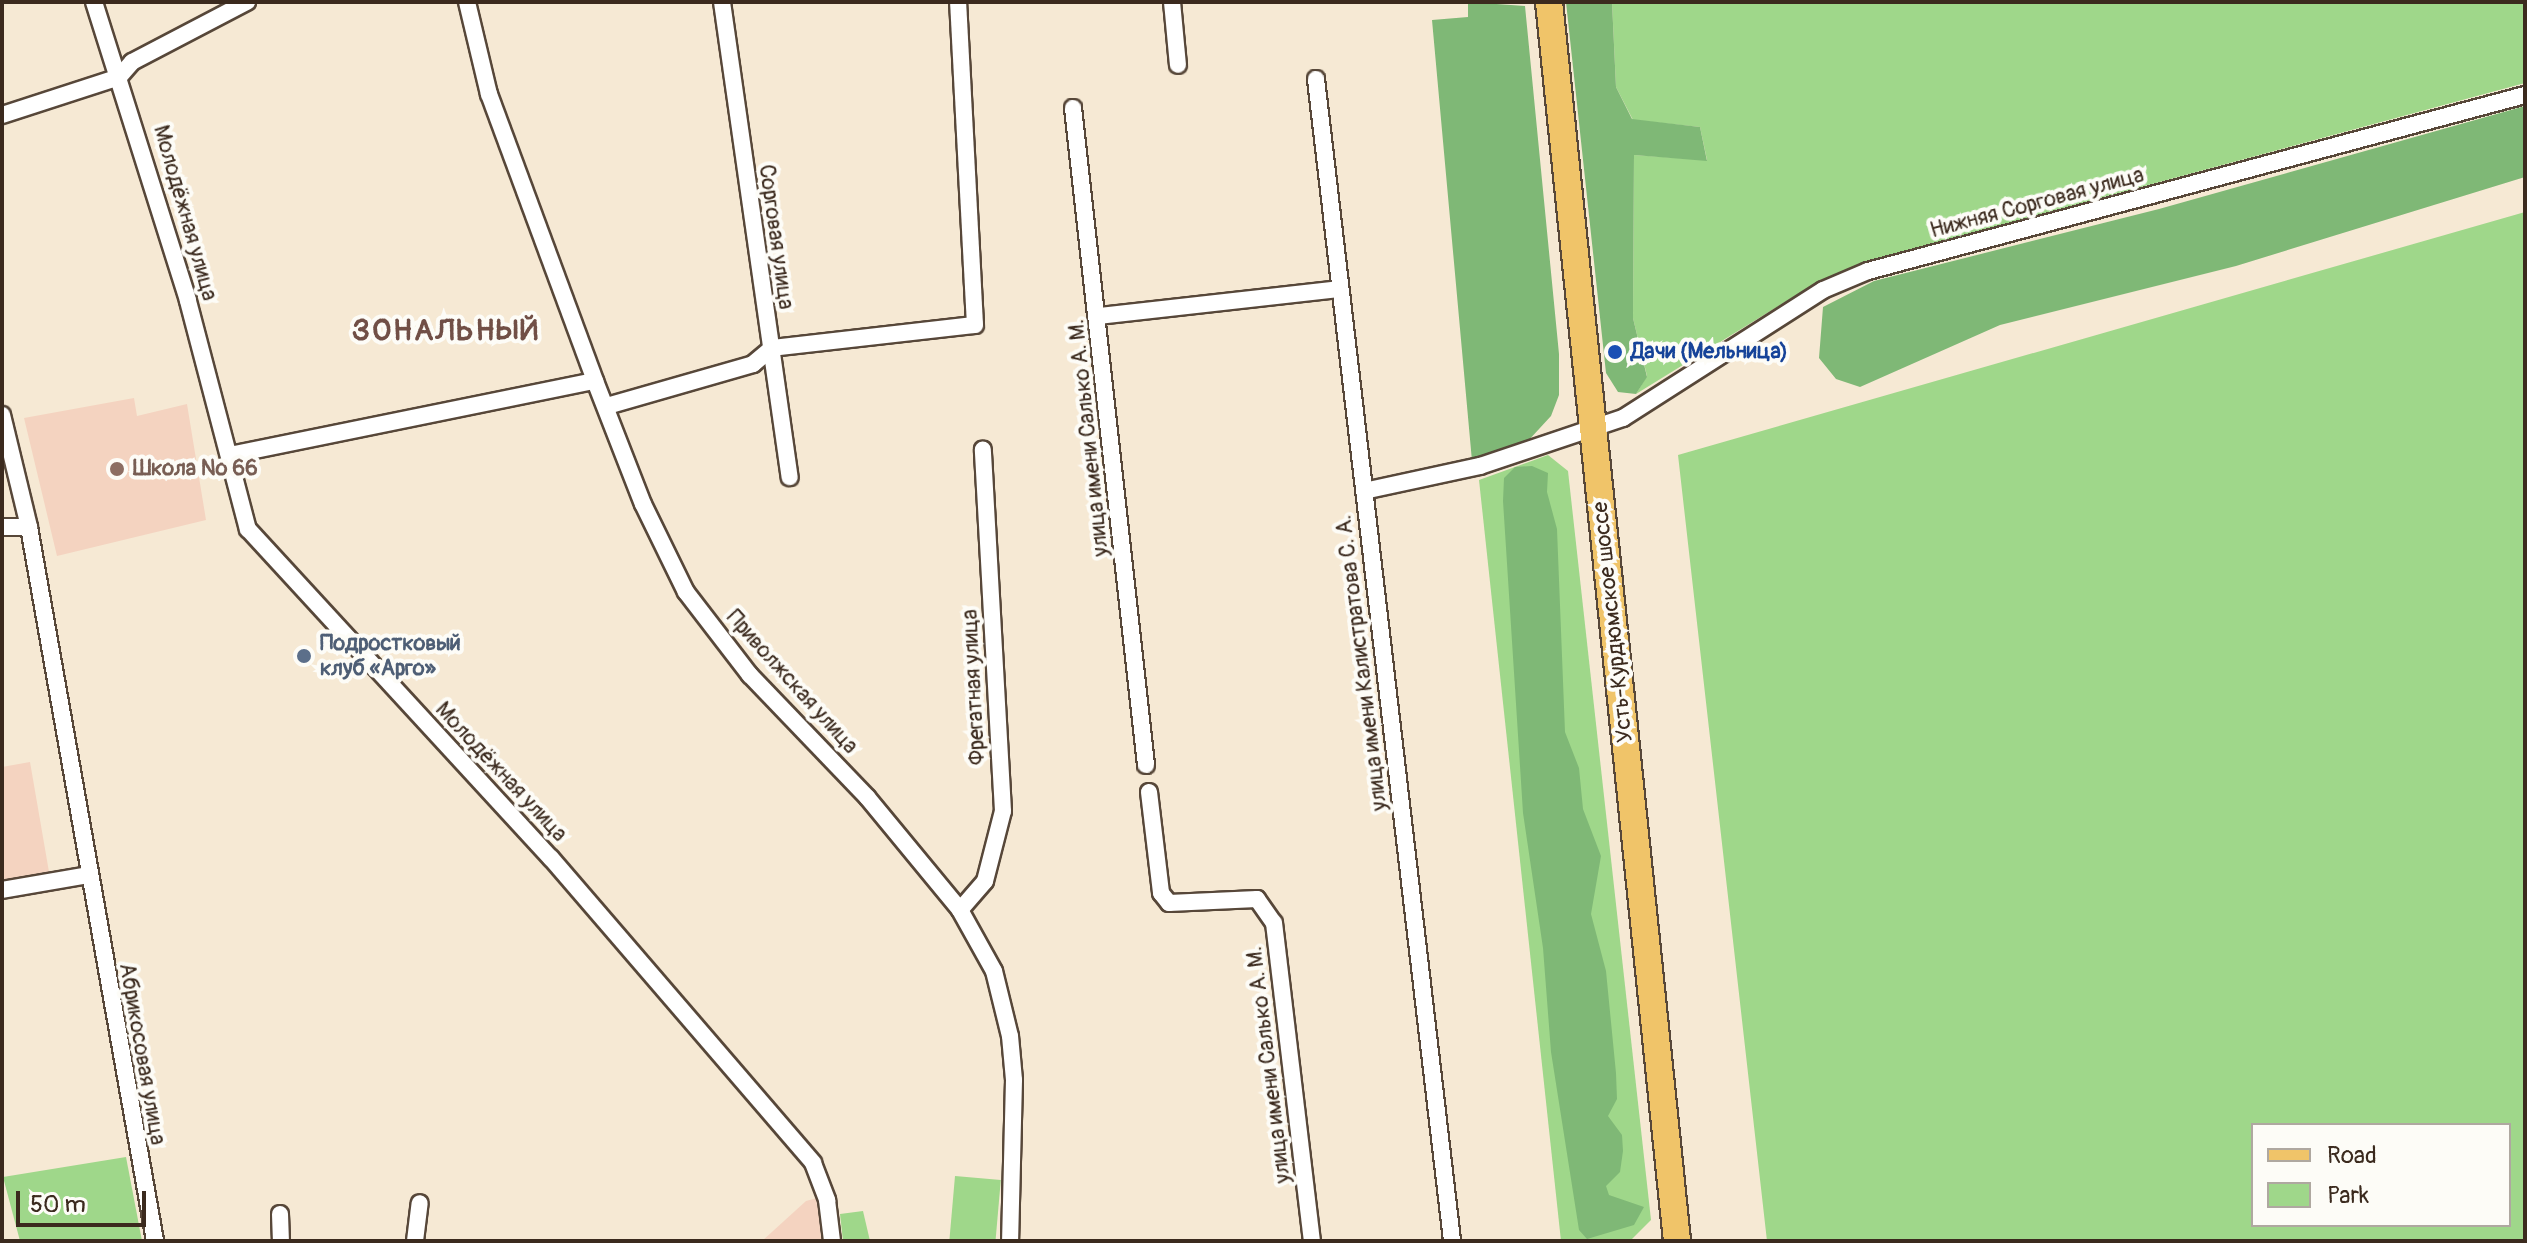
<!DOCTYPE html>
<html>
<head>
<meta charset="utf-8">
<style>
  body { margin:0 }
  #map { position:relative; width:2527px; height:1243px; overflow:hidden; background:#f6e9d4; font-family:Pangolin,sans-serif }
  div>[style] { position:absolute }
  .built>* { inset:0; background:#f4d3c0 }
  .green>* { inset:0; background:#9fd78a; transform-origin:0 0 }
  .forest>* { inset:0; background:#7fb876 }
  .roads { filter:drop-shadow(2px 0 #574739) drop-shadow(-2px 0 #574739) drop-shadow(0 2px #574739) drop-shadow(0 -2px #574739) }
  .minor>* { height:16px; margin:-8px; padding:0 8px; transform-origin:8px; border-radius:8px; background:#fff }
  .primary>* { height:26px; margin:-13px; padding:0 13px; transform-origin:13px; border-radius:13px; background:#f0c469 }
  .dots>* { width:22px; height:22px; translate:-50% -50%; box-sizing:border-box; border:4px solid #fdfcf7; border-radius:50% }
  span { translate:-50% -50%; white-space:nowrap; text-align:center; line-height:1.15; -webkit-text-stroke:8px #fdfcf7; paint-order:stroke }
  .street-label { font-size:22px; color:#3b2a1e }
  .transit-label { font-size:22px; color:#164399; font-weight:700 }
  .left { translate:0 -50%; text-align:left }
  .education-label { font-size:22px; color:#785e54; font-weight:700 }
  .service-label { font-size:22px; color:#4e5e75; font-weight:700 }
  .district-label { font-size:30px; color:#714f46; font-weight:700; letter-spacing:2px }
  .frame { position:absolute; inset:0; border:4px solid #3b2a1e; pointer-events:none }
  .legend { position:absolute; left:2251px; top:1123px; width:260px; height:104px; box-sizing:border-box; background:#fdfcf7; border:2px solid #afa8a0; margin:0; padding:10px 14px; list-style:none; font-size:24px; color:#3b2a1e }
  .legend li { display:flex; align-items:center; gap:16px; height:40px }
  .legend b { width:40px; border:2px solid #afa8a0 }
  .scale { position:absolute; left:16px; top:1191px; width:130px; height:36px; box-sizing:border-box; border:4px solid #3b2a1e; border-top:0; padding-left:10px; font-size:24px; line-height:28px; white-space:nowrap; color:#3b2a1e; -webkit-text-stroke:6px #fdfcf7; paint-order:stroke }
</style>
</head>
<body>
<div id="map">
  <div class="built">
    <i style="clip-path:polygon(134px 398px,137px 416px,187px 404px,206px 520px,57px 556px,24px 418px)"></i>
    <i style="clip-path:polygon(30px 762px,49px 872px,2px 880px,2px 767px)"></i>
    <i style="clip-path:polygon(817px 1198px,822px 1241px,762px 1241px,806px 1201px)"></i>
  </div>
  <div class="green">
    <i style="clip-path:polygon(1612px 2px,2525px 2px,2525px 83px,1868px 261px,1819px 281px,1636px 394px,1647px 376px,1633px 318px,1634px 155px,1707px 160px,1700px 127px,1633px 120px,1616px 87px)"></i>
    <i style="clip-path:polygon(evenodd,2525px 212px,2525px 1241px,1767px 1241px,1678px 455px,2525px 212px,2509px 1125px,2509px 1225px,2253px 1225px,2253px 1125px,2509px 1125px)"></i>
    <i style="clip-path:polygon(1548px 455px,1568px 471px,1651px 1220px,1630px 1241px,1561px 1241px,1479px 480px)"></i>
    <i style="clip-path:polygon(126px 1157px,142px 1241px,20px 1241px,3px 1177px)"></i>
    <i style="left:955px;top:1176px;width:46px;height:65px;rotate:5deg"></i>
    <i style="clip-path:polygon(863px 1211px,870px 1241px,843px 1241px,840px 1214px)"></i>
  </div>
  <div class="forest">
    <i style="clip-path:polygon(1468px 2px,1525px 6px,1559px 354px,1559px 395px,1551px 416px,1527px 442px,1472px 461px,1432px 20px,1468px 17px)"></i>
    <i style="clip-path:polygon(1566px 2px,1612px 2px,1616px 87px,1632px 119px,1700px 127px,1707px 161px,1634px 155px,1633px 318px,1647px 377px,1636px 394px,1618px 392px,1606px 373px)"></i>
    <i style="clip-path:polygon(2525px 106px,2525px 177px,2236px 266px,2000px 325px,1860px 387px,1836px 379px,1819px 358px,1823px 307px,1874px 281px,2159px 209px)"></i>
    <i style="clip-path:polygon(1532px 466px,1548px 473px,1547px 492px,1557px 529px,1565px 732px,1579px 768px,1583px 809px,1601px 856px,1591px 914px,1606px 971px,1616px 1073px,1617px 1099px,1608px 1116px,1622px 1135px,1623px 1151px,1620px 1172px,1606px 1186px,1609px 1195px,1644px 1207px,1634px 1225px,1587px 1239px,1579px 1230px,1551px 1052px,1543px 948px,1523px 813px,1503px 501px,1504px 478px,1515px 467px)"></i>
  </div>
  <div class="roads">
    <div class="minor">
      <i style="left:94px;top:2px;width:313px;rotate:72.5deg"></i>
      <i style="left:188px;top:301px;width:236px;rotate:75.3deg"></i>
      <i style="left:248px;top:529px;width:447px;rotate:47.4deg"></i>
      <i style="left:551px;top:858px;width:402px;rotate:49.3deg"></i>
      <i style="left:813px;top:1163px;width:40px;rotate:69deg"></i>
      <i style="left:827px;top:1200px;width:41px;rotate:83deg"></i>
      <i style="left:467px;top:2px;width:95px;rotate:76.6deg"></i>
      <i style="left:489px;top:94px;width:306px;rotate:69.7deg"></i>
      <i style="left:595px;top:381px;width:132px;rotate:68.7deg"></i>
      <i style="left:643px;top:504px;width:98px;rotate:64deg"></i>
      <i style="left:686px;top:592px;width:105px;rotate:52.4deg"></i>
      <i style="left:750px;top:675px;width:169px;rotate:46.2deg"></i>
      <i style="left:867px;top:797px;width:146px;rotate:50.5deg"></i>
      <i style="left:960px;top:910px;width:70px;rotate:60.9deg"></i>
      <i style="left:994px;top:971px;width:67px;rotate:76.2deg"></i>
      <i style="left:1010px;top:1036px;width:44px;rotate:84.8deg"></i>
      <i style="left:1014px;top:1080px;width:161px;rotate:91.4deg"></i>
      <i style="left:722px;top:2px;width:480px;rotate:81.9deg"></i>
      <i style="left:1172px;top:2px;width:63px;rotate:84.6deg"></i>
      <i style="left:119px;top:77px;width:20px;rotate:-49deg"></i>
      <i style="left:132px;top:62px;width:130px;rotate:-27.6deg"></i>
      <i style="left:1316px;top:79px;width:1170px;rotate:83.32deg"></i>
      <i style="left:1073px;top:108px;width:661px;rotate:83.66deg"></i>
      <i style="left:2px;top:115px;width:123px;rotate:-18deg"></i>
      <i style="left:1099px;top:316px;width:242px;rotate:-6.4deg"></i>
      <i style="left:607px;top:406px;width:152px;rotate:-16deg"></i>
      <i style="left:753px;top:364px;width:25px;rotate:-40deg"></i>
      <i style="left:772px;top:348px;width:204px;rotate:-6.5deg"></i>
      <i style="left:975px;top:325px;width:323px;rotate:-93deg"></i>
      <i style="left:2px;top:415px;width:115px;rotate:76.4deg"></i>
      <i style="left:29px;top:527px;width:725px;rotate:79.99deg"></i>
      <i style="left:230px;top:455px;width:372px;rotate:-11.5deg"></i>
      <i style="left:1364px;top:491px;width:119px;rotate:-12.2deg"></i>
      <i style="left:1480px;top:466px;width:151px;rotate:-18.6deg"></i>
      <i style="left:1623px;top:418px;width:237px;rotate:-32.6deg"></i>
      <i style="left:1823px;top:290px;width:49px;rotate:-22.9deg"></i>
      <i style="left:1868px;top:271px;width:680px;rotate:-15deg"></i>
      <i style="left:2px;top:527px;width:27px"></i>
      <i style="left:1149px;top:792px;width:102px;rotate:83.2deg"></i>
      <i style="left:1161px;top:893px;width:13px;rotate:51deg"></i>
      <i style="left:1169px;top:903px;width:88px;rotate:-2.6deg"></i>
      <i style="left:1257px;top:899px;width:29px;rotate:55deg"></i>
      <i style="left:1274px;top:923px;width:320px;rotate:83.2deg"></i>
      <i style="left:2px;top:890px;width:88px;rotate:-9.8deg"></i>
      <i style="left:960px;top:910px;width:38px;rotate:-49deg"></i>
      <i style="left:985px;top:881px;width:72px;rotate:-75.6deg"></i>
      <i style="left:1003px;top:811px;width:362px;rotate:-93.2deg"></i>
      <i style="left:280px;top:1214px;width:27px;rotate:88deg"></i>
      <i style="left:415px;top:1241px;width:38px;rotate:-83deg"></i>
    </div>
    <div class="primary">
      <i style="left:1549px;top:2px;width:1246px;rotate:84.1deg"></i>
    </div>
  </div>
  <div class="dots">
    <i style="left:1615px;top:352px;background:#1a4fb4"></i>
    <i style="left:117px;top:469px;background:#8d6e63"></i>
    <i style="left:304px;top:656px;background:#5c6f8a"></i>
  </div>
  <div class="street-label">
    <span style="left:2037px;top:203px;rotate:-15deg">Нижняя Сорговая улица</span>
    <span style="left:185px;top:213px;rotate:74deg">Молодёжная улица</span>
    <span style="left:776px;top:237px;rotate:82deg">Сорговая улица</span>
    <span style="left:1089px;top:438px;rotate:-96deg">улица имени Салько А. М.</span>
    <span style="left:1613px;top:622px;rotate:-96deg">Усть-Курдюмское шоссе</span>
    <span style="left:1362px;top:663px;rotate:-97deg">улица имени Калистратова С. А.</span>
    <span style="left:792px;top:682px;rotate:48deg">Приволжская улица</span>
    <span style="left:974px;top:687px;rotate:-93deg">Фрегатная улица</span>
    <span style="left:501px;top:772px;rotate:47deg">Молодёжная улица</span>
    <span style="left:142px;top:1054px;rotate:80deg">Абрикосовая улица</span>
    <span style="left:1269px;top:1065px;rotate:-97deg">улица имени Салько А. М.</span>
  </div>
  <div class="transit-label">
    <span class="left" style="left:1631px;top:352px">Дачи (Мельница)</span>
  </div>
  <div class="education-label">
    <span class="left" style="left:133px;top:469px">Школа № 66</span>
  </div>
  <div class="service-label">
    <span class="left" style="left:320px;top:656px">Подростковый<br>клуб «Арго»</span>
  </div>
  <div class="district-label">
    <span style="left:446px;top:331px">ЗОНАЛЬНЫЙ</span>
  </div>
  <div class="frame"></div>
  <ul class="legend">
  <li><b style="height:10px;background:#f0c469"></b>Road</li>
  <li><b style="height:22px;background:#9fd78a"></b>Park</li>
  </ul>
  <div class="scale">50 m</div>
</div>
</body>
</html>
